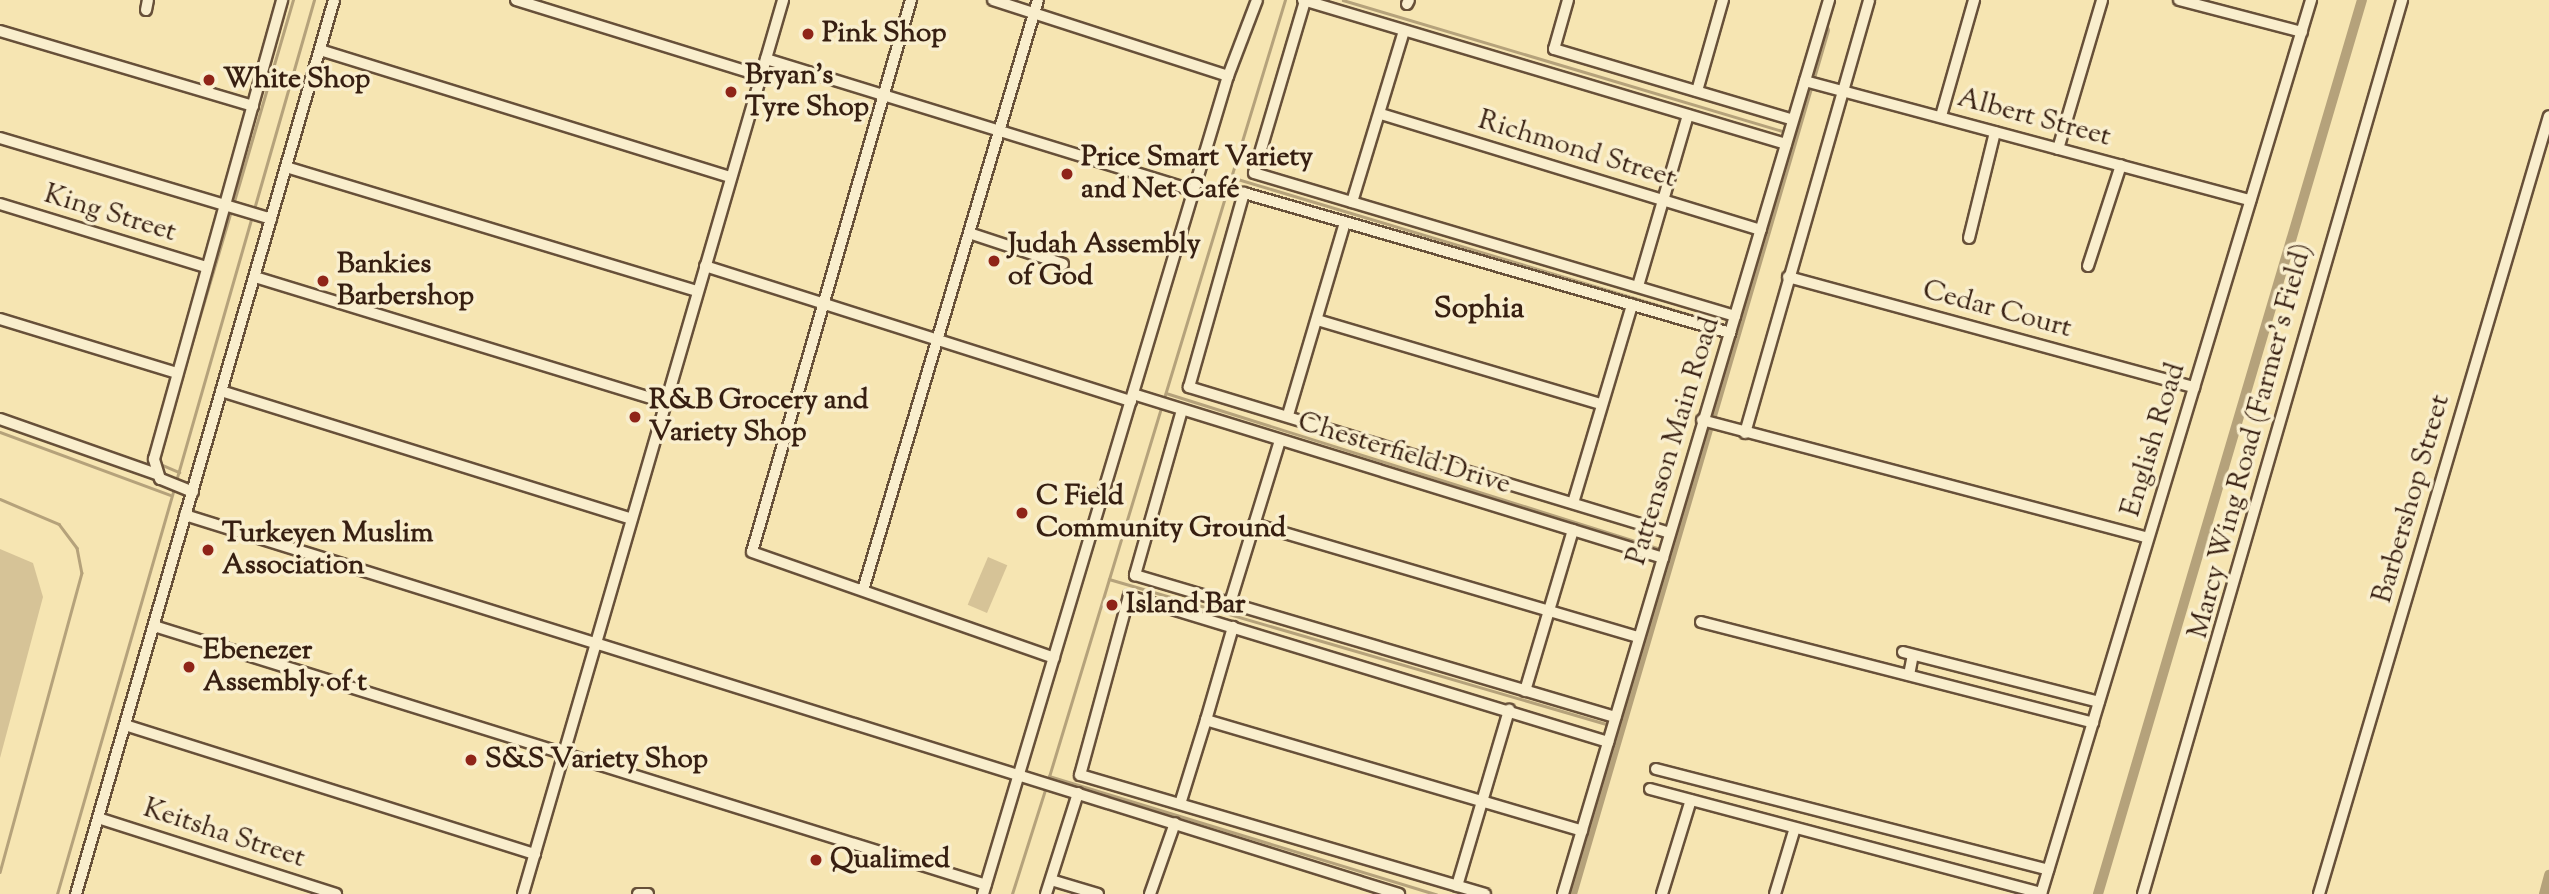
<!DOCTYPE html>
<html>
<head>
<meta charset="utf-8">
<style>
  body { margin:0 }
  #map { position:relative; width:2549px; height:894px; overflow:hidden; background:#f6e5b2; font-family:"Sorts Mill Goudy",serif }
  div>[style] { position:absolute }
  .green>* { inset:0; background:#d6c397; transform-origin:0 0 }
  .stream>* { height:2.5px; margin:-1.25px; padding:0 1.25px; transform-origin:1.25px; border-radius:1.25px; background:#b5a27b }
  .canal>* { height:10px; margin:-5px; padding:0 5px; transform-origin:5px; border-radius:5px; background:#b5a27b }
  .roads { filter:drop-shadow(2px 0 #675039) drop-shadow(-2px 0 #675039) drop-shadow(0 2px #675039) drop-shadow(0 -2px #675039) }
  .minor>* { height:10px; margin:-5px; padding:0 5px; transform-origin:5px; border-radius:5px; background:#f9eecd }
  .dots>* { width:19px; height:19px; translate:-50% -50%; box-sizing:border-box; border:4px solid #f9eecd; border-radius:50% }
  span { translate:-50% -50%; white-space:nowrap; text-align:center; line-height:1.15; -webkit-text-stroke:7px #f9eecd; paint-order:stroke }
  .poi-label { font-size:28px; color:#371f11; font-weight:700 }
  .left { translate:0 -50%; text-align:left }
  .street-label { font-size:28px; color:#371f11 }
  .neighbourhood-label { font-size:30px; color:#371f11; font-weight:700 }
</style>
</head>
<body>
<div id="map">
  <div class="green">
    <i style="clip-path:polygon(0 549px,33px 563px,43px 597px,0 758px)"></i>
    <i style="left:988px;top:557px;width:21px;height:52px;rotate:23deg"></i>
  </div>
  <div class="stream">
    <i style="left:1343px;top:0;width:462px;rotate:16.6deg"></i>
    <i style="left:1231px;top:177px;width:519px;rotate:16.69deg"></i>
    <i style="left:233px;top:205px;width:214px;rotate:-73.7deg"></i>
    <i style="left:191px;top:346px;width:141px;rotate:-73.5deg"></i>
    <i style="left:1166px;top:393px;width:532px;rotate:17.51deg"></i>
    <i style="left:0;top:432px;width:181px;rotate:20.3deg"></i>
    <i style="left:161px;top:450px;width:14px;rotate:94deg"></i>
    <i style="left:160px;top:464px;width:21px;rotate:23deg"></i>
    <i style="left:176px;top:481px;width:500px;rotate:-73.99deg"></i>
    <i style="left:0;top:499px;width:64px;rotate:23deg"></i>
    <i style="left:59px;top:524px;width:30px;rotate:53deg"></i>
    <i style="left:77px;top:548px;width:25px;rotate:79deg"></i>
    <i style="left:82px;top:573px;width:310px;rotate:105.3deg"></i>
    <i style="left:1109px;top:579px;width:522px;rotate:16.25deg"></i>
    <i style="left:1049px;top:776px;width:405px;rotate:17deg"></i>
    <i style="left:1048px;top:780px;width:815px;rotate:-73.1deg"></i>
    <i style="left:57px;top:894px;width:423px;rotate:-73.9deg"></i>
    <i style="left:1012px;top:894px;width:112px;rotate:-72.4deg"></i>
  </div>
  <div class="canal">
    <i style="left:1572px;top:894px;width:900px;rotate:-73.68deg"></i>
    <i style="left:2098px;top:894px;width:932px;rotate:-73.55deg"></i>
    <i style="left:2544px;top:894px;width:20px;rotate:-75deg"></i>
  </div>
  <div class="roads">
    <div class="minor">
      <i style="left:516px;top:0;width:257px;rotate:17.2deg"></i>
      <i style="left:911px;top:0;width:574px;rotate:106.07deg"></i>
      <i style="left:752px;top:552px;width:320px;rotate:19.3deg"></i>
      <i style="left:993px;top:0;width:247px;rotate:17.9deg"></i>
      <i style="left:1303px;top:0;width:504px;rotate:16.6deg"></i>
      <i style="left:1568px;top:0;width:51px;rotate:105.9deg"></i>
      <i style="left:1554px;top:49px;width:249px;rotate:16.5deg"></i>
      <i style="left:2179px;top:0;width:127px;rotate:14.6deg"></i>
      <i style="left:1305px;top:1px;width:179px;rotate:106.5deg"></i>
      <i style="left:1254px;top:173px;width:502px;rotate:16.56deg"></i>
      <i style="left:1407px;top:4px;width:4px;rotate:-63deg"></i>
      <i style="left:146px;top:10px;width:10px;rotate:-79deg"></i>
      <i style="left:0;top:31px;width:264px;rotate:16.5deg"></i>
      <i style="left:320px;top:50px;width:430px;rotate:17.2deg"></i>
      <i style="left:766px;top:59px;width:448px;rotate:17.1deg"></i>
      <i style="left:1805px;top:81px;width:461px;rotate:15deg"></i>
      <i style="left:1697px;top:91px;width:95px;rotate:-74.1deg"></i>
      <i style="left:1381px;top:114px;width:397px;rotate:17deg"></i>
      <i style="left:1941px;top:116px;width:121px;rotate:-74.1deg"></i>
      <i style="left:0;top:138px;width:283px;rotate:16.6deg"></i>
      <i style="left:2058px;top:149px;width:155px;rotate:-73.5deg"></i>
      <i style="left:286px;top:167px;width:430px;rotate:16.8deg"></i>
      <i style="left:1352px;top:202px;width:179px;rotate:-73.1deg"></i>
      <i style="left:0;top:204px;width:215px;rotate:17deg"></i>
      <i style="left:969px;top:233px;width:99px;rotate:18.3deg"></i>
      <i style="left:1969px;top:238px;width:109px;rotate:-76.2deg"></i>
      <i style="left:705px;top:266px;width:447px;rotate:17.6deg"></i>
      <i style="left:2088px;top:266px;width:106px;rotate:-71.9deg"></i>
      <i style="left:255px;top:277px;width:430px;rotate:17deg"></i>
      <i style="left:1788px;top:277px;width:421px;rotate:15.2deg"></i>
      <i style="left:1638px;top:286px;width:178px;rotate:-73.7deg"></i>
      <i style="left:0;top:319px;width:185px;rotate:17deg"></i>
      <i style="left:1317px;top:320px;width:295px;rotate:16.5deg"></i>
      <i style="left:221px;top:391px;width:430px;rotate:17.3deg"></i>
      <i style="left:1133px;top:394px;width:555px;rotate:17.19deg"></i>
      <i style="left:1182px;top:410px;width:172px;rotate:105.9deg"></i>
      <i style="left:1135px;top:575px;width:501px;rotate:16.48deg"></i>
      <i style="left:1288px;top:415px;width:200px;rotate:-73.5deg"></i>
      <i style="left:0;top:419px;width:165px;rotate:19.4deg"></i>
      <i style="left:1702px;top:420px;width:461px;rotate:14.8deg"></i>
      <i style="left:1745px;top:433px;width:450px;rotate:-74deg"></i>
      <i style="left:193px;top:492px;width:35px;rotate:-158deg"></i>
      <i style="left:160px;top:479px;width:21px;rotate:-107deg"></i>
      <i style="left:154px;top:459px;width:477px;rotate:-74.4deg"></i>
      <i style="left:1573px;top:503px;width:207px;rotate:-73.4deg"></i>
      <i style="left:185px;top:515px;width:1272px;rotate:17.34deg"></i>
      <i style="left:1254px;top:524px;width:401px;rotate:16.4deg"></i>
      <i style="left:1670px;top:533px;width:503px;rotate:-163.12deg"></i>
      <i style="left:1189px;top:387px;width:202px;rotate:-74.2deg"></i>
      <i style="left:1244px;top:193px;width:506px;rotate:16.07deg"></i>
      <i style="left:863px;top:590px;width:615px;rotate:-73.48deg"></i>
      <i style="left:1230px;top:603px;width:170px;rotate:-72.9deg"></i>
      <i style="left:1701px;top:622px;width:405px;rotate:14.4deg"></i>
      <i style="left:154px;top:626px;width:871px;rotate:17.29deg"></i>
      <i style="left:1903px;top:652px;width:202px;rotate:14.3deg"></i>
      <i style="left:1909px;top:675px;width:20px;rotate:-79deg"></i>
      <i style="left:1525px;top:691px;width:168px;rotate:-73.4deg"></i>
      <i style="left:1206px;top:720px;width:97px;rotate:-73.8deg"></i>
      <i style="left:125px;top:725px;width:430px;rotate:17.5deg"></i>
      <i style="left:1656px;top:769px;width:405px;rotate:14.4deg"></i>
      <i style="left:1650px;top:789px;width:405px;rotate:14.9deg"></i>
      <i style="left:1180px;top:804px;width:88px;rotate:-72.8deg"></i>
      <i style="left:1206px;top:720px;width:392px;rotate:16.4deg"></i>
      <i style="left:98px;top:818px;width:250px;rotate:17.7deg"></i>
      <i style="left:1051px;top:880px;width:49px;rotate:16.6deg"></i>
      <i style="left:1457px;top:886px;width:184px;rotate:-73.5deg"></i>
      <i style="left:76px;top:894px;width:930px;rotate:-73.9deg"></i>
      <i style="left:523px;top:894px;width:931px;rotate:-73.78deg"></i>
      <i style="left:638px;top:894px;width:10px"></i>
      <i style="left:983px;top:894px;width:854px;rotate:-73.33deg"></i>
      <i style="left:1228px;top:76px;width:81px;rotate:-69.1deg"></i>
      <i style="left:1046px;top:894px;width:106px;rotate:-72.4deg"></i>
      <i style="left:1150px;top:894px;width:75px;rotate:-70.6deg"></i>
      <i style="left:1485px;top:894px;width:422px;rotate:-163.6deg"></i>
      <i style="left:1080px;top:775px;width:186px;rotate:-74.7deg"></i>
      <i style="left:1129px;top:596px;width:501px;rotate:16.95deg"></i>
      <i style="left:1563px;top:894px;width:933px;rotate:-73.43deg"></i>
      <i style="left:1662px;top:894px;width:98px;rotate:-72.9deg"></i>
      <i style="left:1775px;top:894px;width:66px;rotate:-73.2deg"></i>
      <i style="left:2041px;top:894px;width:934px;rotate:-73.19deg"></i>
      <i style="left:2143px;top:894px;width:931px;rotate:-73.84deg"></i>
      <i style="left:2319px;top:894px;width:811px;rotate:-73.53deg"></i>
    </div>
  </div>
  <div class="dots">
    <i style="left:808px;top:34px;background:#8f2418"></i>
    <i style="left:209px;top:80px;background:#8f2418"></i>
    <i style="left:731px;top:92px;background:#8f2418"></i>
    <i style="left:1067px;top:174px;background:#8f2418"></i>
    <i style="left:994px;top:261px;background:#8f2418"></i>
    <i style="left:323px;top:281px;background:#8f2418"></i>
    <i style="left:635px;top:417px;background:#8f2418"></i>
    <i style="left:1022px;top:513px;background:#8f2418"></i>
    <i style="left:208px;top:550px;background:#8f2418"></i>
    <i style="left:1112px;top:605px;background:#8f2418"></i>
    <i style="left:189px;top:667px;background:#8f2418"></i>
    <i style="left:471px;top:760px;background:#8f2418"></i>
    <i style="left:816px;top:860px;background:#8f2418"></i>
  </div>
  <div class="poi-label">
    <span class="left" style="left:822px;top:34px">Pink Shop</span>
    <span class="left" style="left:745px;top:92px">Bryan's<br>Tyre Shop</span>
    <span class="left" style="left:223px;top:80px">White Shop</span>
    <span class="left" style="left:1081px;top:174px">Price Smart Variety<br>and Net Café</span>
    <span class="left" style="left:1008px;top:261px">Judah Assembly<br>of God</span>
    <span class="left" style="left:337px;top:281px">Bankies<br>Barbershop</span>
    <span class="left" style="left:649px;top:417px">R&amp;B Grocery and<br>Variety Shop</span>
    <span class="left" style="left:1036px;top:513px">C Field<br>Community Ground</span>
    <span class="left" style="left:222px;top:550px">Turkeyen Muslim<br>Association</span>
    <span class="left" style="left:1126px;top:605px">Island Bar</span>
    <span class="left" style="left:203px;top:667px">Ebenezer<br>Assembly of t</span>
    <span class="left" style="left:485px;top:760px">S&amp;S Variety Shop</span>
    <span class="left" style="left:830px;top:860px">Qualimed</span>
  </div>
  <div class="street-label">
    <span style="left:2034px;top:118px;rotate:15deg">Albert Street</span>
    <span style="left:1577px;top:150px;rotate:17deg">Richmond Street</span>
    <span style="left:110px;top:214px;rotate:17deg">King Street</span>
    <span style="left:1997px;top:310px;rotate:15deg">Cedar Court</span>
    <span style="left:2154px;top:440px;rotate:-73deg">English Road</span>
    <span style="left:1674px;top:441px;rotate:-73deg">Pattenson Main Road</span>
    <span style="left:2251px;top:441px;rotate:-75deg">Marcy Wing Road (Farmer's Field)</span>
    <span style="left:1404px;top:454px;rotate:17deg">Chesterfield Drive</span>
    <span style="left:2412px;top:499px;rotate:-74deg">Barbershop Street</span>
    <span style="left:224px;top:834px;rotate:18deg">Keitsha Street</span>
  </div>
  <div class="neighbourhood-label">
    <span style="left:1479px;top:310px">Sophia</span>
  </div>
</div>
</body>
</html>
